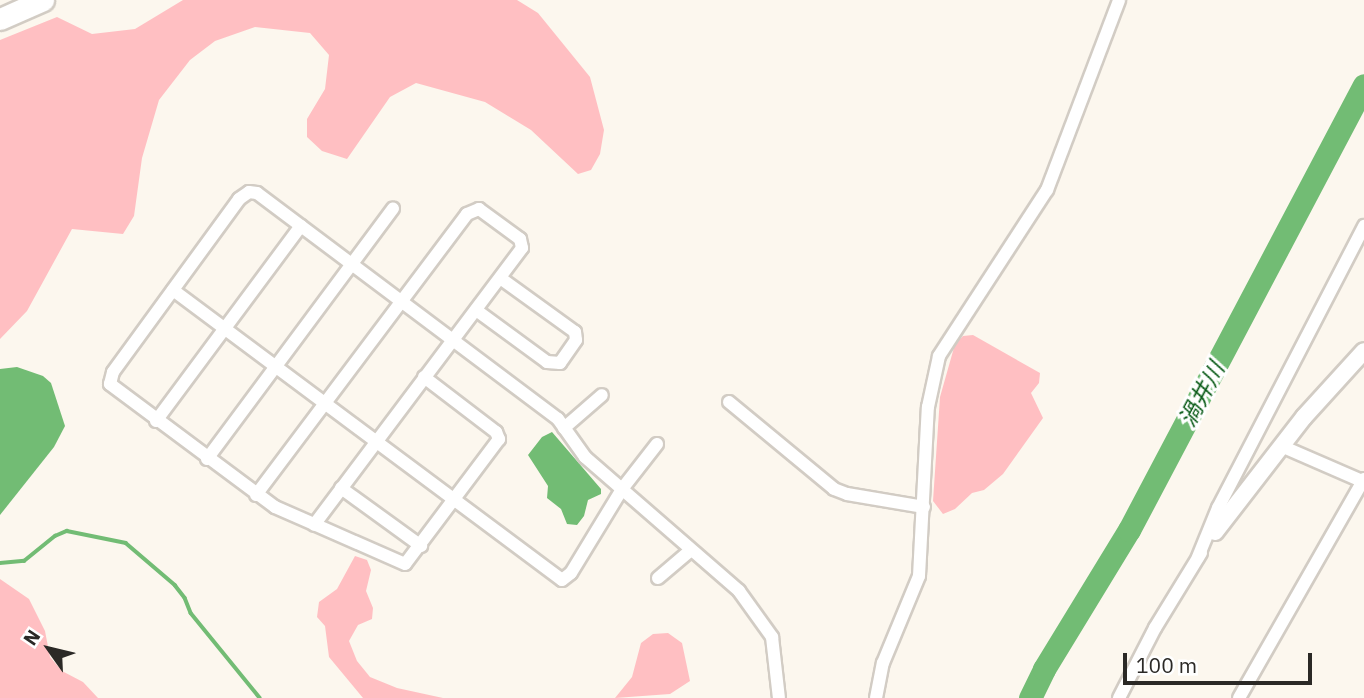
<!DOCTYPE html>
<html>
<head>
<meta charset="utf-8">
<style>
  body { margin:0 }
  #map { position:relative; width:1364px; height:698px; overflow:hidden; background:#fcf7ee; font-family:"IBM Plex Sans","Noto Sans JP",sans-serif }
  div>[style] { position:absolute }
  .green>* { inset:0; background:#ffbfc2 }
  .water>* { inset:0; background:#72bc74 }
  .stream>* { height:3.5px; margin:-1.75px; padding:0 1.75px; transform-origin:1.75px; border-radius:1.75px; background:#72bc74 }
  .river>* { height:23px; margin:-11.5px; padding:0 11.5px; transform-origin:11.5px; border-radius:11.5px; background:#72bc74 }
  .roads { filter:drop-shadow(2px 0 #d2ccc4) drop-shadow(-2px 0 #d2ccc4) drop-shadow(0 2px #d2ccc4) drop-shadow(0 -2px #d2ccc4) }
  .minor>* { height:12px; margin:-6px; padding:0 6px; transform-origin:6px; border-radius:6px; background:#fff }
  .tertiary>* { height:16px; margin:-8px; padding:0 8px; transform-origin:8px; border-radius:8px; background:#fff }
  .trunk>* { height:21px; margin:-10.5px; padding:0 10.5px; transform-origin:10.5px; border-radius:10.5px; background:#fff }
  span { translate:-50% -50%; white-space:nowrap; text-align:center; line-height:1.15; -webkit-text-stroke:6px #fff; paint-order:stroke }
  .water-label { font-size:23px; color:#085a16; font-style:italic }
  .north { position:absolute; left:14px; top:614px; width:70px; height:70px; -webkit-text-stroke:5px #fff; paint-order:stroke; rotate:304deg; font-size:19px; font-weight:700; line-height:28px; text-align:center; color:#2b2926 }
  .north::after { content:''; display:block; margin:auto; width:24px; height:32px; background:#2b2926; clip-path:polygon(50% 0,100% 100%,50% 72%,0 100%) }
  .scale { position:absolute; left:1123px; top:653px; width:189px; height:32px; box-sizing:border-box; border:4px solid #2b2926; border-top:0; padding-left:9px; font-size:21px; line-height:24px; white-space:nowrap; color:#2b2926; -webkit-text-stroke:5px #fff; paint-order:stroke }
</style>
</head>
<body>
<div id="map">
  <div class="green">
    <i style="clip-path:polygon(183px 0,517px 0,538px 13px,590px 77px,604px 130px,600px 154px,591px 170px,578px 174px,531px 130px,485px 102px,416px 83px,390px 97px,347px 159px,322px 151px,307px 137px,307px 119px,325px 89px,329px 55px,310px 33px,255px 27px,215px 41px,190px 60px,159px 100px,142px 158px,134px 216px,123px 234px,72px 229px,27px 311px,0 339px,0 40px,57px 17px,92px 34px,135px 29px)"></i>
    <i style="clip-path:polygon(973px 335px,1040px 373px,1039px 383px,1031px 393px,1043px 418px,1003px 474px,984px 490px,972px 493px,955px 509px,943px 514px,933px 501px,940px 397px,955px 344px,963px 336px)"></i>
    <i style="clip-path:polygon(355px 556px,367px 560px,371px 570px,366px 591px,373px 608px,372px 619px,358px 625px,349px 641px,357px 661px,370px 677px,397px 688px,443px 698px,363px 698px,329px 657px,325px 626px,317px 617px,319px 602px,337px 589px)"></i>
    <i style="clip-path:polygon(0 579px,29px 599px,45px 631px,50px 657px,62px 671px,83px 682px,98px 698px,0 698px)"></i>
    <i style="clip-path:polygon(668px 633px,682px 643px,690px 681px,670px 694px,615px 698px,632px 677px,641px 643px,653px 634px)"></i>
  </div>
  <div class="water">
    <i style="clip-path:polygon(17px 367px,43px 376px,51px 383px,65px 426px,54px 447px,0 515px,0 369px)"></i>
    <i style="clip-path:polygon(552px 432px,601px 489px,601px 494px,588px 500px,584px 516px,577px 525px,567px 524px,561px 509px,547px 498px,548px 486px,528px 455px,542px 437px)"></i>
  </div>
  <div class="stream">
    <i style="left:0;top:563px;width:24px;rotate:-5deg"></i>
    <i style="left:24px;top:561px;width:40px;rotate:-39deg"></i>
    <i style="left:55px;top:536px;width:13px;rotate:-23deg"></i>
    <i style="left:67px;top:531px;width:60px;rotate:11.5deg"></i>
    <i style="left:126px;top:543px;width:65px;rotate:40.6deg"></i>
    <i style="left:175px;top:585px;width:16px;rotate:52deg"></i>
    <i style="left:185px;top:598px;width:16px;rotate:68deg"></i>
    <i style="left:191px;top:613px;width:109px;rotate:50.9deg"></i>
  </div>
  <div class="river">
    <i style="left:1030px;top:698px;width:32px;rotate:-64deg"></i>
    <i style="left:1044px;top:669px;width:163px;rotate:-58.6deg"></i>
    <i style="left:1129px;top:530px;width:503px;rotate:-62.16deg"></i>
  </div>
  <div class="roads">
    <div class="minor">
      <i style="left:173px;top:290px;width:485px;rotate:36.7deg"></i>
      <i style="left:562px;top:580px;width:11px;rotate:-38deg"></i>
      <i style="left:571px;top:573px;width:98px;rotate:-58.7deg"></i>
      <i style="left:622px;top:489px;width:57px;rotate:-52.1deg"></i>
      <i style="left:476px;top:310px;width:88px;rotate:36.2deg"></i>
      <i style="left:547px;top:362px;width:13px;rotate:4deg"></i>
      <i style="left:560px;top:363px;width:28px;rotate:-55deg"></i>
      <i style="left:576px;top:340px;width:8px;rotate:-97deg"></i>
      <i style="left:575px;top:332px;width:92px;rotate:-144.2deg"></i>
      <i style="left:424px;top:377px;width:91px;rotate:37.4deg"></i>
      <i style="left:496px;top:432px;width:8px;rotate:67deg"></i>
      <i style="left:499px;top:439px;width:156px;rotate:126.9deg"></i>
      <i style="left:405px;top:564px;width:142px;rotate:-156.3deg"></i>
      <i style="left:275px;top:507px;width:206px;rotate:-143.3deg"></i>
      <i style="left:110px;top:384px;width:12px;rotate:-76deg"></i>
      <i style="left:113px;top:372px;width:214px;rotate:-53.9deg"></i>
      <i style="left:239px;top:199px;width:12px;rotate:-35deg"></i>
      <i style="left:249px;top:192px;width:8px;rotate:7deg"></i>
      <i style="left:257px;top:193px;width:376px;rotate:36.9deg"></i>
      <i style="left:558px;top:419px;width:47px;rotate:54.6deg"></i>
      <i style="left:585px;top:457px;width:204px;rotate:41deg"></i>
      <i style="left:739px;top:591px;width:57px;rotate:54.3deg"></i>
      <i style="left:772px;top:637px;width:61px;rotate:83.5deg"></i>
      <i style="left:729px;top:402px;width:136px;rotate:39.6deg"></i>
      <i style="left:834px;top:489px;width:14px;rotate:21deg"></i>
      <i style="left:847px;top:494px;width:78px;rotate:9.6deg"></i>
      <i style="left:156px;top:421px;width:243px;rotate:-53.4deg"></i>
      <i style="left:564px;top:428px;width:50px;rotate:-41deg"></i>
      <i style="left:1281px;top:446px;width:90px;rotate:23.4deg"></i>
      <i style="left:207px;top:459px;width:312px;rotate:-53.4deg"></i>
      <i style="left:341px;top:488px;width:99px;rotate:35.9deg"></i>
      <i style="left:256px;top:495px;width:351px;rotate:-53.1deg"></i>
      <i style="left:467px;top:214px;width:13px;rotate:-23deg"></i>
      <i style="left:479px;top:209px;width:51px;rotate:36.2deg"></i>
      <i style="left:520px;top:239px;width:9px;rotate:77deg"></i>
      <i style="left:522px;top:248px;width:346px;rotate:126.9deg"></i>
      <i style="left:1198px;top:557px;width:53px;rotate:-67.8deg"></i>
      <i style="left:1218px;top:508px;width:318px;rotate:-62.6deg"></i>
      <i style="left:658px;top:578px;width:43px;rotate:-40.3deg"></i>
      <i style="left:876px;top:698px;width:36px;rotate:-79deg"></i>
      <i style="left:883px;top:663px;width:94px;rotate:-67.5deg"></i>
      <i style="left:919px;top:576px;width:169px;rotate:-87deg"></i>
      <i style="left:928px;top:407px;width:52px;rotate:-77.8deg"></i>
      <i style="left:939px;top:356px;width:198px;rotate:-57deg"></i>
      <i style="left:1047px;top:190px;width:203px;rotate:-69.2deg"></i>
      <i style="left:1119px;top:698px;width:79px;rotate:-62.8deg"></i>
      <i style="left:1155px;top:628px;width:88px;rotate:-58.5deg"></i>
      <i style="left:1239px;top:698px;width:252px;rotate:-60.3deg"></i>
    </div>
    <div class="tertiary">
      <i style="left:1215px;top:532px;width:145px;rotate:-52.3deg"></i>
      <i style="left:1304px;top:417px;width:89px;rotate:-47.7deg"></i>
    </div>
    <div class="trunk">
      <i style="left:0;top:19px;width:47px;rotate:-23.8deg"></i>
    </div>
  </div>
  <div class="water-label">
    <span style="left:1201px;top:394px;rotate:-62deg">渦井川</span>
  </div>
  <div class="north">N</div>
  <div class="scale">100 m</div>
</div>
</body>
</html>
